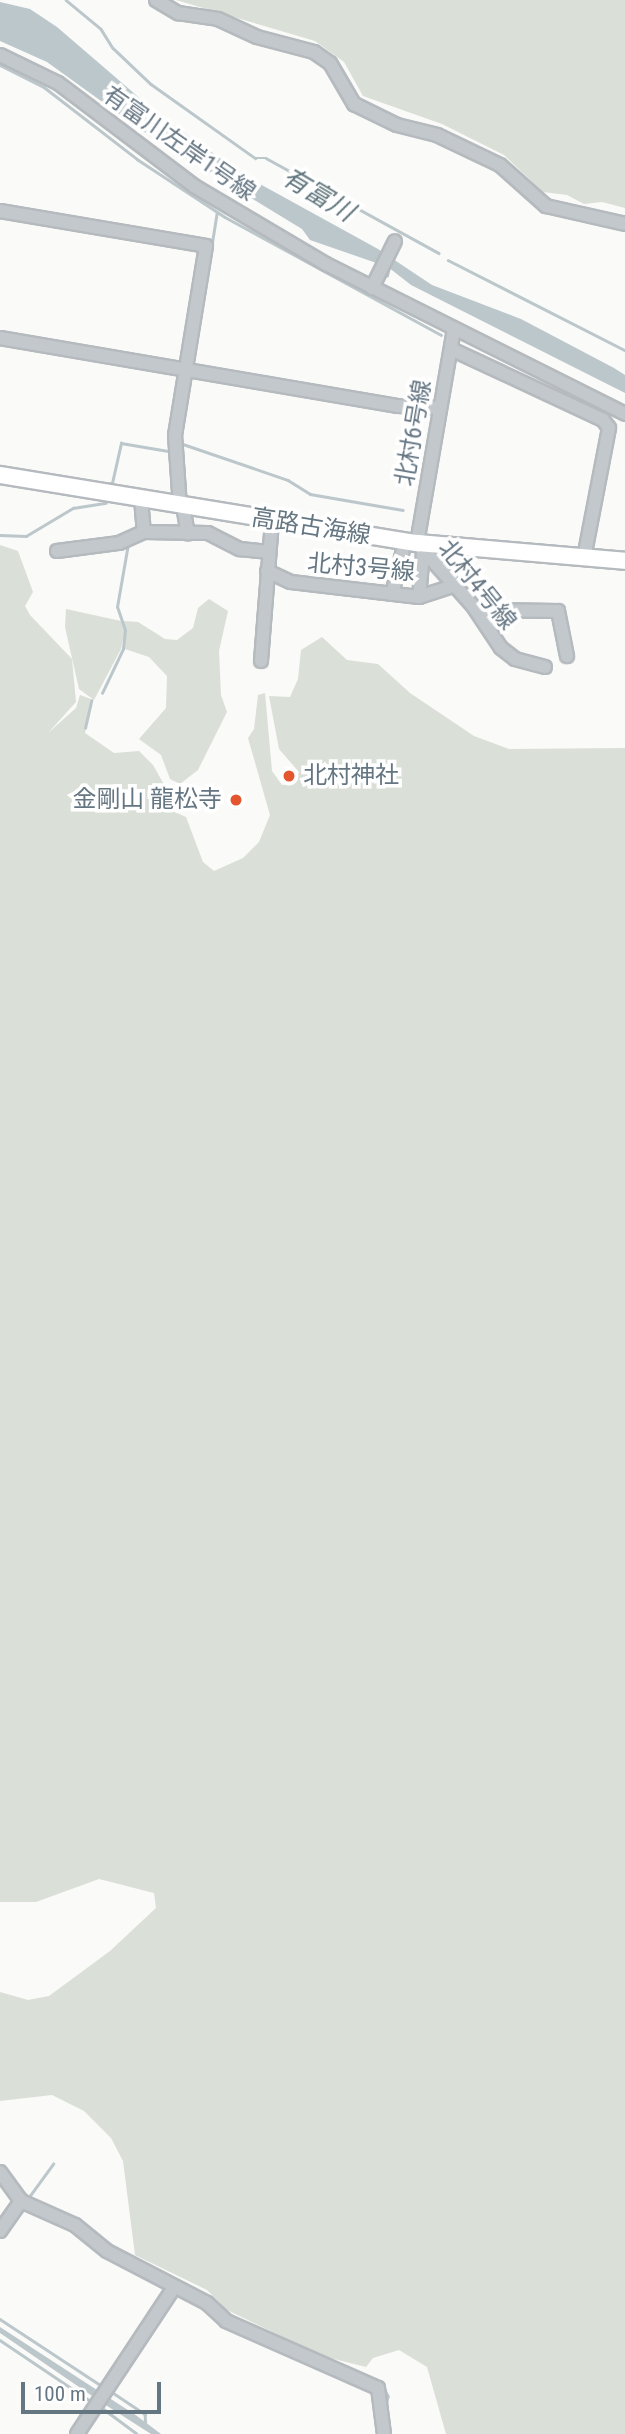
<!DOCTYPE html>
<html>
<head>
<meta charset="utf-8">
<style>
  body { margin:0 }
  #map { position:relative; width:625px; height:2434px; overflow:hidden; background:#fafaf8; font-family:"Roboto Condensed","Noto Sans JP",sans-serif }
  div>[style] { position:absolute }
  .green>* { inset:0; background:#dadfd7 }
  .water>* { inset:0; background:#bbc7cb }
  .stream>* { height:2.5px; margin:-1.25px; padding:0 1.25px; transform-origin:1.25px; border-radius:1.25px; background:#bbc7cb }
  .roads { filter:drop-shadow(2px 0 #b5babe) drop-shadow(-2px 0 #b5babe) drop-shadow(0 2px #b5babe) drop-shadow(0 -2px #b5babe) }
  .minor>* { height:12px; margin:-6px; padding:0 6px; transform-origin:6px; border-radius:6px; background:#c3c8cc }
  .major>* { height:16px; margin:-8px; padding:0 8px; transform-origin:8px; border-radius:8px; background:#fff }
  .dots>* { width:19px; height:19px; translate:-50% -50%; box-sizing:border-box; border:4px solid #fff; border-radius:50% }
  span { translate:-50% -50%; white-space:nowrap; text-align:center; line-height:1.15; -webkit-text-stroke:7px #fff; paint-order:stroke }
  .street-label { font-size:24px; color:#657683 }
  .poi-label { font-size:24px; color:#657683 }
  .left { translate:0 -50%; text-align:left }
  .right { translate:-100% -50%; text-align:right }
  .water-label { font-size:26px; color:#60757c; font-style:italic }
  .scale { position:absolute; left:21px; top:2382px; width:140px; height:32px; box-sizing:border-box; border:4px solid #657683; border-top:0; padding-left:9px; font-size:21px; line-height:24px; white-space:nowrap; color:#657683; -webkit-text-stroke:5px #fff; paint-order:stroke }
</style>
</head>
<body>
<div id="map">
  <div class="green">
    <i style="clip-path:polygon(176px 0,625px 0,625px 208px,602px 202px,584px 204px,567px 195px,543px 192px,504px 155px,442px 124px,363px 96px,344px 62px,315px 41px)"></i>
    <i style="clip-path:polygon(0 545px,18px 551px,33px 592px,25px 606px,30px 615px,72px 659px,76px 702px,48px 733px,76px 708px,80px 695px,91px 699px,85px 733px,114px 753px,139px 751px,153px 765px,166px 788px,156px 804px,186px 817px,203px 862px,214px 871px,243px 858px,259px 842px,270px 815px,248px 738px,254px 729px,258px 695px,265px 693px,272px 771px,282px 785px,295px 783px,299px 772px,279px 749px,269px 696px,290px 697px,298px 679px,301px 650px,322px 637px,347px 660px,378px 664px,410px 693px,474px 736px,509px 749px,625px 748px,625px 2434px,446px 2434px,427px 2367px,399px 2350px,373px 2358px,366px 2367px,322px 2356px,227px 2310px,207px 2290px,135px 2255px,123px 2161px,111px 2138px,84px 2111px,52px 2095px,0 2101px,0 1992px,28px 2000px,49px 1996px,110px 1951px,156px 1908px,154px 1893px,99px 1879px,36px 1902px,0 1902px)"></i>
    <i style="clip-path:polygon(209px 599px,228px 611px,219px 651px,221px 695px,227px 712px,198px 770px,180px 784px,170px 779px,161px 755px,139px 739px,166px 708px,167px 676px,149px 657px,125px 649px,124px 621px,138px 622px,165px 639px,177px 640px,193px 628px,198px 608px)"></i>
    <i style="clip-path:polygon(66px 609px,121px 621px,125px 630px,121px 649px,94px 700px,79px 689px,65px 627px)"></i>
  </div>
  <div class="water">
    <i style="clip-path:polygon(0 2px,30px 9px,57px 27px,164px 119px,249px 178px,378px 249px,432px 285px,521px 319px,614px 368px,625px 375px,625px 393px,411px 285px,388px 267px,310px 240px,302px 229px,151px 137px,47px 62px,0 41px)"></i>
    <i style="clip-path:polygon(0 2327px,137px 2416px,161px 2434px,151px 2434px,101px 2402px,0 2333px)"></i>
  </div>
  <div class="stream">
    <i style="left:66px;top:0;width:45px;rotate:39.6deg"></i>
    <i style="left:101px;top:29px;width:22px;rotate:58deg"></i>
    <i style="left:113px;top:48px;width:52px;rotate:43.5deg"></i>
    <i style="left:151px;top:84px;width:128px;rotate:35.4deg"></i>
    <i style="left:255px;top:158px;width:11px"></i>
    <i style="left:266px;top:158px;width:197px;rotate:28.8deg"></i>
    <i style="left:262px;top:33px;width:22px;rotate:13deg"></i>
    <i style="left:336px;top:61px;width:15px;rotate:62deg"></i>
    <i style="left:0;top:65px;width:49px;rotate:26.6deg"></i>
    <i style="left:44px;top:87px;width:118px;rotate:37.7deg"></i>
    <i style="left:137px;top:159px;width:105px;rotate:33.4deg"></i>
    <i style="left:225px;top:217px;width:246px;rotate:28.6deg"></i>
    <i style="left:390px;top:115px;width:18px;rotate:19deg"></i>
    <i style="left:547px;top:200px;width:29px;rotate:14deg"></i>
    <i style="left:591px;top:210px;width:35px;rotate:12deg"></i>
    <i style="left:211px;top:249px;width:37px;rotate:-81deg"></i>
    <i style="left:448px;top:260px;width:199px;rotate:27deg"></i>
    <i style="left:387px;top:276px;width:10px;rotate:-79deg"></i>
    <i style="left:180px;top:443px;width:114px;rotate:18.9deg"></i>
    <i style="left:288px;top:480px;width:26px;rotate:32deg"></i>
    <i style="left:310px;top:494px;width:94px;rotate:9.8deg"></i>
    <i style="left:106px;top:484px;width:6px;rotate:-9deg"></i>
    <i style="left:112px;top:483px;width:41px;rotate:-77.3deg"></i>
    <i style="left:121px;top:443px;width:49px;rotate:9.5deg"></i>
    <i style="left:0;top:535px;width:26px;rotate:2deg"></i>
    <i style="left:26px;top:536px;width:55px;rotate:-30.8deg"></i>
    <i style="left:73px;top:508px;width:33px;rotate:-9deg"></i>
    <i style="left:102px;top:693px;width:49px;rotate:-64.5deg"></i>
    <i style="left:123px;top:649px;width:19px;rotate:-84deg"></i>
    <i style="left:125px;top:630px;width:24px;rotate:-109deg"></i>
    <i style="left:117px;top:607px;width:64px;rotate:-80.1deg"></i>
    <i style="left:85px;top:728px;width:28px;rotate:-77deg"></i>
    <i style="left:29px;top:2197px;width:41px;rotate:-54deg"></i>
    <i style="left:0;top:2319px;width:122px;rotate:33.3deg"></i>
    <i style="left:0;top:2340px;width:111px;rotate:34deg"></i>
    <i style="left:384px;top:2388px;width:9px;rotate:63deg"></i>
    <i style="left:388px;top:2396px;width:11px;rotate:100deg"></i>
    <i style="left:112px;top:2392px;width:40px;rotate:34deg"></i>
    <i style="left:145px;top:2414px;width:13px;rotate:86deg"></i>
    <i style="left:101px;top:2407px;width:44px;rotate:36.6deg"></i>
  </div>
  <div class="roads">
    <div class="minor">
      <i style="left:156px;top:0;width:26px;rotate:31deg"></i>
      <i style="left:178px;top:13px;width:40px;rotate:8.5deg"></i>
      <i style="left:218px;top:19px;width:43px;rotate:24.8deg"></i>
      <i style="left:257px;top:37px;width:59px;rotate:14.7deg"></i>
      <i style="left:314px;top:52px;width:19px;rotate:35deg"></i>
      <i style="left:330px;top:63px;width:48px;rotate:59.7deg"></i>
      <i style="left:354px;top:104px;width:48px;rotate:26deg"></i>
      <i style="left:397px;top:125px;width:41px;rotate:14deg"></i>
      <i style="left:437px;top:135px;width:70px;rotate:25.5deg"></i>
      <i style="left:500px;top:165px;width:62px;rotate:41.7deg"></i>
      <i style="left:546px;top:206px;width:81px;rotate:12.8deg"></i>
      <i style="left:0;top:55px;width:64px;rotate:25.8deg"></i>
      <i style="left:58px;top:83px;width:171px;rotate:37.1deg"></i>
      <i style="left:194px;top:186px;width:153px;rotate:30.6deg"></i>
      <i style="left:326px;top:264px;width:335px;rotate:26.6deg"></i>
      <i style="left:0;top:211px;width:209px;rotate:9.6deg"></i>
      <i style="left:206px;top:246px;width:192px;rotate:99.3deg"></i>
      <i style="left:175px;top:435px;width:71px;rotate:86deg"></i>
      <i style="left:372px;top:288px;width:52px;rotate:-63.9deg"></i>
      <i style="left:454px;top:329px;width:217px;rotate:99.8deg"></i>
      <i style="left:417px;top:543px;width:84px;rotate:48.4deg"></i>
      <i style="left:473px;top:606px;width:50px;rotate:56.3deg"></i>
      <i style="left:501px;top:648px;width:18px;rotate:38deg"></i>
      <i style="left:515px;top:659px;width:31px;rotate:15deg"></i>
      <i style="left:0;top:338px;width:404px;rotate:9.7deg"></i>
      <i style="left:398px;top:406px;width:41px;rotate:2.8deg"></i>
      <i style="left:451px;top:349px;width:168px;rotate:25deg"></i>
      <i style="left:603px;top:420px;width:10px;rotate:53deg"></i>
      <i style="left:609px;top:428px;width:132px;rotate:100.9deg"></i>
      <i style="left:141px;top:499px;width:33px;rotate:85deg"></i>
      <i style="left:183px;top:506px;width:28px;rotate:80deg"></i>
      <i style="left:57px;top:551px;width:63px;rotate:-7.4deg"></i>
      <i style="left:119px;top:543px;width:27px;rotate:-24deg"></i>
      <i style="left:144px;top:532px;width:64px;rotate:0.9deg"></i>
      <i style="left:208px;top:533px;width:36px;rotate:27deg"></i>
      <i style="left:240px;top:549px;width:29px;rotate:6deg"></i>
      <i style="left:267px;top:571px;width:26px;rotate:25deg"></i>
      <i style="left:291px;top:582px;width:129px;rotate:6.7deg"></i>
      <i style="left:419px;top:597px;width:36px;rotate:-18deg"></i>
      <i style="left:392px;top:594px;width:54px;rotate:-76deg"></i>
      <i style="left:419px;top:597px;width:45px;rotate:-84.9deg"></i>
      <i style="left:476px;top:610px;width:82px;rotate:0.7deg"></i>
      <i style="left:558px;top:611px;width:46px;rotate:78.7deg"></i>
      <i style="left:261px;top:661px;width:140px;rotate:-85.5deg"></i>
      <i style="left:0;top:2172px;width:36px;rotate:54deg"></i>
      <i style="left:21px;top:2201px;width:59px;rotate:24deg"></i>
      <i style="left:75px;top:2225px;width:41px;rotate:39.1deg"></i>
      <i style="left:107px;top:2251px;width:113px;rotate:27.5deg"></i>
      <i style="left:207px;top:2303px;width:26px;rotate:43deg"></i>
      <i style="left:226px;top:2321px;width:166px;rotate:23.8deg"></i>
      <i style="left:378px;top:2388px;width:46px;rotate:82.6deg"></i>
      <i style="left:0;top:2231px;width:37px;rotate:-55deg"></i>
      <i style="left:77px;top:2434px;width:174px;rotate:-56.5deg"></i>
    </div>
    <div class="major">
      <i style="left:0;top:475px;width:423px;rotate:9.3deg"></i>
      <i style="left:417px;top:543px;width:209px;rotate:4.9deg"></i>
    </div>
  </div>
  <div class="dots">
    <i style="left:289px;top:776px;background:#e4572e"></i>
    <i style="left:236px;top:800px;background:#e4572e"></i>
  </div>
  <div class="street-label">
    <span style="left:179px;top:144px;rotate:35deg">有富川左岸1号線</span>
    <span style="left:414px;top:433px;rotate:-80deg">北村6号線</span>
    <span style="left:311px;top:527px;rotate:9deg">高路古海線</span>
    <span style="left:361px;top:568px;rotate:5deg">北村3号線</span>
    <span style="left:477px;top:585px;rotate:51deg">北村4号線</span>
  </div>
  <div class="poi-label">
    <span class="left" style="left:303px;top:776px">北村神社</span>
    <span class="right" style="left:222px;top:800px">金剛山 龍松寺</span>
  </div>
  <div class="water-label">
    <span style="left:318px;top:195px;rotate:31deg">有富川</span>
  </div>
  <div class="scale">100 m</div>
</div>
</body>
</html>
